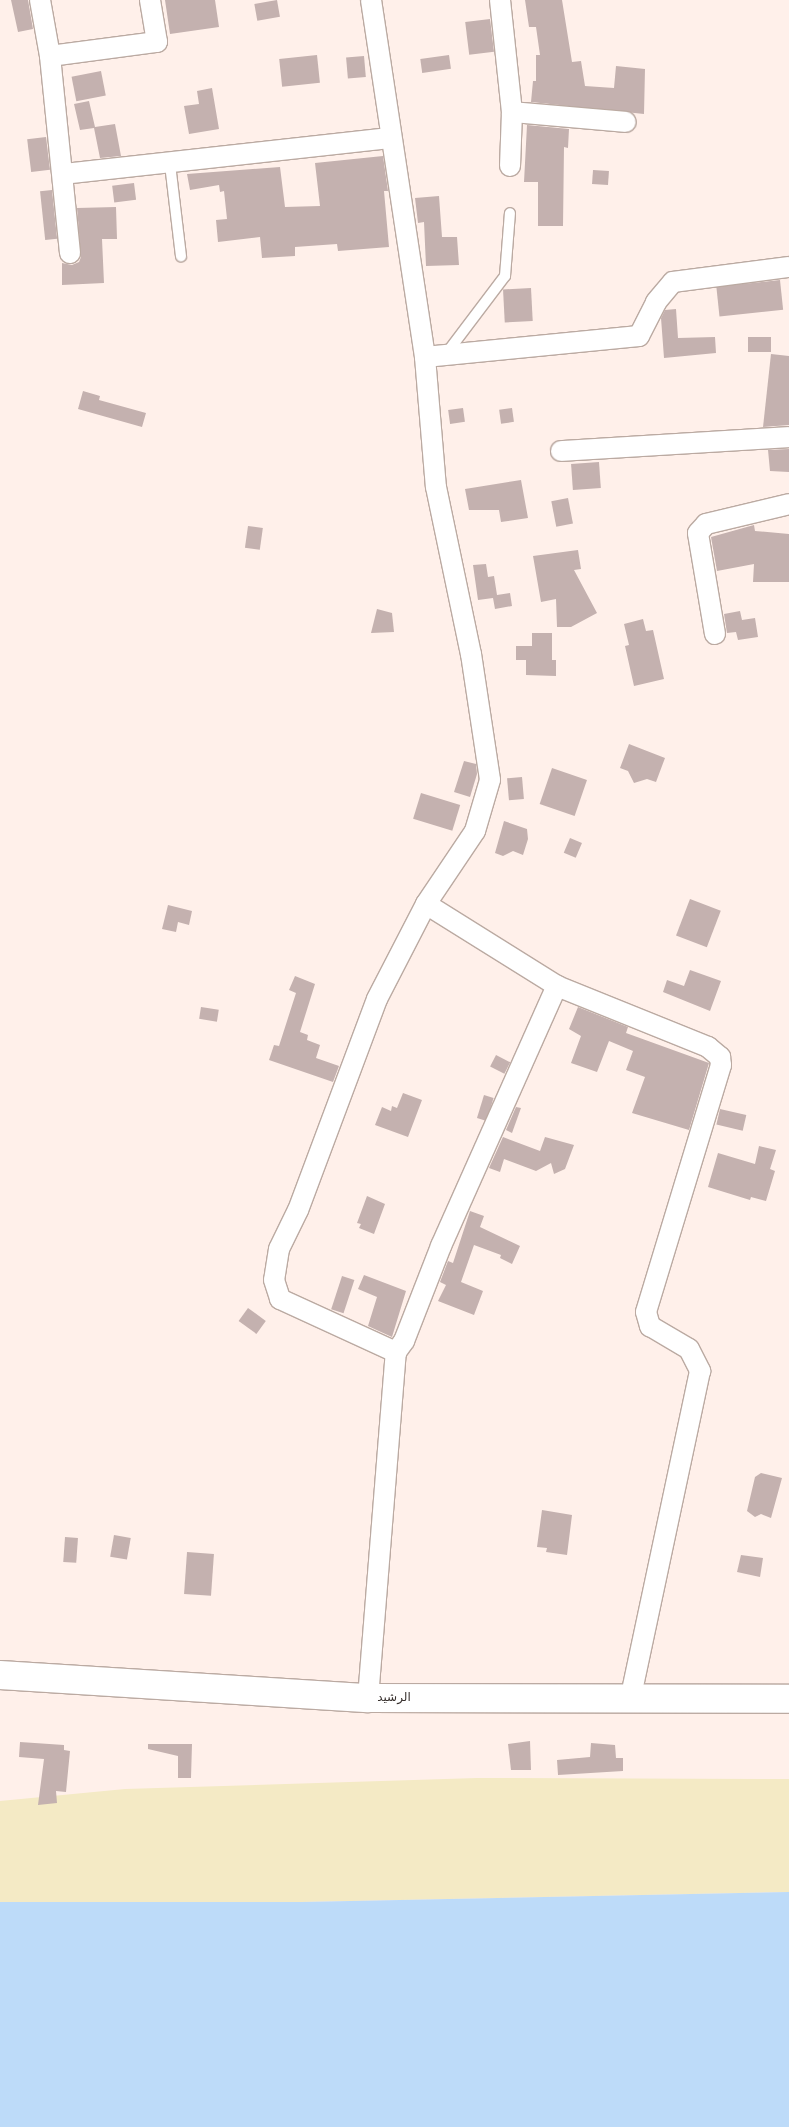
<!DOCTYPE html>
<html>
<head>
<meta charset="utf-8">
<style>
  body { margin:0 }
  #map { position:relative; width:789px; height:2127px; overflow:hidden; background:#fff0ea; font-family:"DejaVu Sans",Cairo,sans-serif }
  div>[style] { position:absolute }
  .sand>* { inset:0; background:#f4eac5 }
  .water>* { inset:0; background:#bddbf9 }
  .building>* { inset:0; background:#c4b1af; transform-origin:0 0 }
  .roads { filter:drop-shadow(1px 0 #bbaaa2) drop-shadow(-1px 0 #bbaaa2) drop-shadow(0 1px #bbaaa2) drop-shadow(0 -1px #bbaaa2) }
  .lane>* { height:10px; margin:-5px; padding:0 5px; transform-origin:5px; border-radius:5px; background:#fff }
  .street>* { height:20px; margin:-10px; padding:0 10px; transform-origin:10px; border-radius:10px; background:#fff }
  .secondary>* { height:28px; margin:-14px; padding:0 14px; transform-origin:14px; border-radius:14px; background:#fff }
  span { translate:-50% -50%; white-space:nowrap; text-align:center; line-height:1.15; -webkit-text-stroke:4px #fff; paint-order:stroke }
  .street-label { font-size:12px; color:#39322f }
</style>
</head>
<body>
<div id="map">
  <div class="sand">
    <i style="clip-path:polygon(477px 1778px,789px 1779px,789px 1892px,301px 1902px,0 1902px,0 1801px,125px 1789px)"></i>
  </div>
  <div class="water">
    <i style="clip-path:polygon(789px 1892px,789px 2127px,0 2127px,0 1902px,301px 1902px)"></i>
  </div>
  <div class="building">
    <i style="clip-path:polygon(11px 0,28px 0,33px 29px,18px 32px)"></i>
    <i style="clip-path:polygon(165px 0,215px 0,219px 27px,170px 34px)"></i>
    <i style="left:277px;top:0;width:17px;height:23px;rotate:80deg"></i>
    <i style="clip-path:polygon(525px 0,562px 0,572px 62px,581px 61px,585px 86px,614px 88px,616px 66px,645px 69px,644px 114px,531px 102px,533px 81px,536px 81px,536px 55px,540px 55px,536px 27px,529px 27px)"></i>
    <i style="left:490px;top:19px;width:33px;height:25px;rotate:83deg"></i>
    <i style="left:317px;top:55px;width:28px;height:38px;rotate:84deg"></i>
    <i style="left:449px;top:55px;width:14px;height:29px;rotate:82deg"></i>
    <i style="left:364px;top:56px;width:21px;height:18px;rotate:85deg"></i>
    <i style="left:101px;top:71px;width:25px;height:30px;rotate:79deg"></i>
    <i style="clip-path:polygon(212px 88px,219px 129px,189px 134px,184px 106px,199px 104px,197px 91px)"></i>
    <i style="clip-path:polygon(89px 101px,95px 127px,115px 124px,121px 156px,100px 158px,94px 128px,80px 130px,74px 104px)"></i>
    <i style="clip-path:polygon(527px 125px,569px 129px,568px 148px,564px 147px,563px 226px,538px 226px,538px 182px,524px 182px)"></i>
    <i style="left:46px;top:137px;width:33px;height:19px;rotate:83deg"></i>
    <i style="clip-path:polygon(383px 156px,388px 191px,384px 191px,389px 247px,338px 251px,337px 244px,295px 247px,295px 256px,262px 258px,260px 237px,218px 242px,216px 220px,227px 219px,224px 191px,220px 192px,219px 185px,190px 190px,187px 174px,280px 167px,285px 207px,320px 206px,315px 163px)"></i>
    <i style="left:593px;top:170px;width:16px;height:14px;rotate:4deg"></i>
    <i style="left:134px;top:183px;width:17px;height:22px;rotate:83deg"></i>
    <i style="left:52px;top:190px;width:49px;height:12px;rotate:84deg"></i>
    <i style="clip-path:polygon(439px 196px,442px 237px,457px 237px,459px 265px,426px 266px,424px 222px,418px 223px,415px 198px)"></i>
    <i style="clip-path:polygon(116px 207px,117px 239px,102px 239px,104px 283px,62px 285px,62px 263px,72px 265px,79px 262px,81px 257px,77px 208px)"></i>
    <i style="left:780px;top:280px;width:30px;height:64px;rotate:84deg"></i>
    <i style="left:531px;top:288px;width:33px;height:28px;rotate:87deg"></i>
    <i style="clip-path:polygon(676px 309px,678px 338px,715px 337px,716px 353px,664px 358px,661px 318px,665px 310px)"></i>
    <i style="left:748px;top:337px;width:23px;height:15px"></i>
    <i style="clip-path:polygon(771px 354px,789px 356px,789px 425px,763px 427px)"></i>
    <i style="clip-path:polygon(83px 391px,100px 396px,99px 400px,146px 413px,142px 427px,78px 409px)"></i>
    <i style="left:463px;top:408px;width:14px;height:15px;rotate:82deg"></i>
    <i style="left:512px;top:408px;width:14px;height:13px;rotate:82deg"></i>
    <i style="clip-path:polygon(789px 449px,789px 472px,770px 471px,768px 450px)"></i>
    <i style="left:599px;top:462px;width:26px;height:28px;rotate:86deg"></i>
    <i style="clip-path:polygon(521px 480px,528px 518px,501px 522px,499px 510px,469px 510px,465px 489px)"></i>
    <i style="left:568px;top:498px;width:26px;height:17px;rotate:79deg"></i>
    <i style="clip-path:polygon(754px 525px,755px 531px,789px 534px,789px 582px,753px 582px,754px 564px,717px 571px,711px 537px)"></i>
    <i style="left:248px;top:526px;width:15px;height:22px;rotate:8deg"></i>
    <i style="clip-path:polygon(578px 550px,581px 569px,574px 570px,597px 613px,571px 627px,557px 627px,556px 599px,541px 602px,533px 556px)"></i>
    <i style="clip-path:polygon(486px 564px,488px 577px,494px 576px,497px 595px,510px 593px,512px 606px,495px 609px,493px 598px,478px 600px,473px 565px)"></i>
    <i style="clip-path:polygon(377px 609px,392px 613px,394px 632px,371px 633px)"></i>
    <i style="clip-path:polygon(740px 611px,742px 620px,755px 618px,758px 637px,738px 640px,736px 632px,727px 633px,724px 614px)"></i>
    <i style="clip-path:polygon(643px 619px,646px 631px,653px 630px,664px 679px,634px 686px,625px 646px,629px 645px,624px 624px)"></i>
    <i style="clip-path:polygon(532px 633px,552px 633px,552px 660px,556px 660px,556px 676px,526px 675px,526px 660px,516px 660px,516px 646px,532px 646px)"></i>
    <i style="clip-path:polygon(629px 744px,665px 758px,656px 782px,647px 779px,634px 783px,628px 771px,620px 768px)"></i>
    <i style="clip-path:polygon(464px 761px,476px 764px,477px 774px,470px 797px,454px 792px)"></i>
    <i style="left:552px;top:768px;width:37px;height:38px;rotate:19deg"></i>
    <i style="left:522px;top:777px;width:22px;height:15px;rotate:85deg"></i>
    <i style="left:421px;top:793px;width:41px;height:27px;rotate:17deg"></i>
    <i style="clip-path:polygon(504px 821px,527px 829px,528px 839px,523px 855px,513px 851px,503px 856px,495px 853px)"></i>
    <i style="left:570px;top:838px;width:13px;height:16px;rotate:23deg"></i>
    <i style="left:690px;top:899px;width:33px;height:39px;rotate:21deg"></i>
    <i style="clip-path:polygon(168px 905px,192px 911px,189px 925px,178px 922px,176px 932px,162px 929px)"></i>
    <i style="clip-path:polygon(690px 970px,721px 981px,710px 1011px,663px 992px,667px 980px,684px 986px)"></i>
    <i style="clip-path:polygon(295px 976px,315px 984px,300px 1032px,308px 1035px,307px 1040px,320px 1045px,316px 1058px,339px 1066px,333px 1082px,269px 1060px,274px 1045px,279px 1046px,296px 993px,289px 990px)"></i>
    <i style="left:201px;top:1007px;width:18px;height:12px;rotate:9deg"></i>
    <i style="clip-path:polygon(578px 1007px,628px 1027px,626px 1033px,709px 1063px,689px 1130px,632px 1113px,645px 1077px,626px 1070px,633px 1051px,609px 1041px,597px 1072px,571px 1063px,581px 1036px,569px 1029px)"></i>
    <i style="left:496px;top:1055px;width:16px;height:13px;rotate:27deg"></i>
    <i style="clip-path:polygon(403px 1093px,422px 1100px,408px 1137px,375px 1125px,382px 1107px,391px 1111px,392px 1106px,397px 1108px)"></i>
    <i style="left:484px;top:1095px;width:10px;height:24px;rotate:17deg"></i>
    <i style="clip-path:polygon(516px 1107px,521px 1108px,512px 1133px,506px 1130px)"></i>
    <i style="left:720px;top:1109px;width:27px;height:16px;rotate:13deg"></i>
    <i style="clip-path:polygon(503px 1137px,540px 1151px,545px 1137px,574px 1145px,565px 1169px,554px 1174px,551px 1163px,536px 1171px,504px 1159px,500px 1172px,489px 1168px)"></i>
    <i style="clip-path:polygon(759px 1146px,776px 1150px,770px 1169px,775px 1171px,766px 1201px,751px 1197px,750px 1200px,708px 1187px,718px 1153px,755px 1164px)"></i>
    <i style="clip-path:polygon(367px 1196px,385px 1204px,374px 1234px,359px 1228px,361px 1224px,357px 1223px)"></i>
    <i style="clip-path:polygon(470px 1211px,484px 1216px,480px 1227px,520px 1246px,512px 1264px,500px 1258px,501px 1255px,474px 1245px,461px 1282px,483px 1291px,474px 1315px,438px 1301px,446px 1285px,440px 1282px,448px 1261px,453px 1263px)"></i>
    <i style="clip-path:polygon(364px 1275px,406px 1291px,392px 1337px,368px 1326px,377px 1297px,358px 1289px)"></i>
    <i style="left:342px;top:1276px;width:13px;height:35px;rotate:18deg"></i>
    <i style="left:248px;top:1308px;width:22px;height:16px;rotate:36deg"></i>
    <i style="clip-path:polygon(761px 1473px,782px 1478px,771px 1518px,761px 1514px,755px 1517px,747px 1511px,755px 1477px)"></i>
    <i style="clip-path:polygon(542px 1510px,572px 1515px,567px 1555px,546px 1552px,547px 1548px,537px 1547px)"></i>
    <i style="left:114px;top:1535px;width:17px;height:22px;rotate:10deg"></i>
    <i style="left:65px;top:1537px;width:13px;height:25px;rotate:4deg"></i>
    <i style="left:187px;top:1552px;width:27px;height:42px;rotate:4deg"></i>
    <i style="clip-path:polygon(741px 1555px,763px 1558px,760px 1577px,737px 1572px)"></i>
    <i style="clip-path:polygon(530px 1741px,531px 1770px,511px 1770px,508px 1744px)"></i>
    <i style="clip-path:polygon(20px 1742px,64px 1745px,64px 1750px,70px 1751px,66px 1792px,56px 1791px,57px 1803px,38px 1805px,44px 1759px,19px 1757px)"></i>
    <i style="clip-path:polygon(591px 1743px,615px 1745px,616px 1758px,623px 1758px,623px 1771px,558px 1775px,557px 1760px,590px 1757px)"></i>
    <i style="clip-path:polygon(148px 1744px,192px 1744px,191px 1778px,178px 1778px,178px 1756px,148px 1749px)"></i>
  </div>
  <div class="roads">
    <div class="lane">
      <i style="left:170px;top:164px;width:93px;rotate:83.2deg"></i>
      <i style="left:446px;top:354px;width:98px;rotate:-52.9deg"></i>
      <i style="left:505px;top:276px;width:63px;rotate:-85.5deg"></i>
    </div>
    <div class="street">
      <i style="left:40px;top:0;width:57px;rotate:79.9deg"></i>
      <i style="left:50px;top:56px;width:198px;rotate:84.2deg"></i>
      <i style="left:371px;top:0;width:361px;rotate:81.4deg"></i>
      <i style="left:425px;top:357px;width:130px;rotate:85.2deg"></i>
      <i style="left:436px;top:487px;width:171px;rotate:78.2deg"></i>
      <i style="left:471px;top:654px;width:127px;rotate:81.4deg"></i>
      <i style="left:490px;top:780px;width:53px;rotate:106.4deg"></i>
      <i style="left:475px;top:831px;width:88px;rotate:123.9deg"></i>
      <i style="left:426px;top:904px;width:107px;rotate:117.3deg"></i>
      <i style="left:377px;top:999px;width:225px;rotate:110.5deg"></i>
      <i style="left:298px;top:1210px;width:43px;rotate:116deg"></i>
      <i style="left:279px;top:1249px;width:31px;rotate:99deg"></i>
      <i style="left:274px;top:1280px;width:20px;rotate:72deg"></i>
      <i style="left:280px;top:1299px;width:128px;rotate:24.6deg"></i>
      <i style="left:500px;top:0;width:113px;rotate:83.9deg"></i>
      <i style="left:512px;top:112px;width:54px;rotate:92.1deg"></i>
      <i style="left:50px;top:56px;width:108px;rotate:-7.5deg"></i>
      <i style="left:157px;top:42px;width:43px;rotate:-99.5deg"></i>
      <i style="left:512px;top:112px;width:114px;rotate:5deg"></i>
      <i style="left:63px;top:174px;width:330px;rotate:-6.3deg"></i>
      <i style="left:425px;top:357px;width:215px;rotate:-5.6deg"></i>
      <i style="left:639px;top:336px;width:38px;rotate:-63deg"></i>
      <i style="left:656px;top:302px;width:26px;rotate:-50deg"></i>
      <i style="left:673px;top:282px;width:117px;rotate:-7.4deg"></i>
      <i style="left:561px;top:451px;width:228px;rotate:-3.5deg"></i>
      <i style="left:715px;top:634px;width:102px;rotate:-99.6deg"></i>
      <i style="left:698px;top:533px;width:12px;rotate:-48deg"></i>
      <i style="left:706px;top:524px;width:85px;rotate:-13.5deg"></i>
      <i style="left:426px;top:904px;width:155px;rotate:32deg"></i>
      <i style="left:557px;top:986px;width:163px;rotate:22deg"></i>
      <i style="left:708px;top:1047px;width:16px;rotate:40deg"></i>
      <i style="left:720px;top:1057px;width:8px;rotate:83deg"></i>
      <i style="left:721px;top:1065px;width:258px;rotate:106.9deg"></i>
      <i style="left:646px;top:1312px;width:15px;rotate:74deg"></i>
      <i style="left:650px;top:1326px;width:45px;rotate:30.5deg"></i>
      <i style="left:689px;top:1349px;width:25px;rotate:63deg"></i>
      <i style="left:700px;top:1371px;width:337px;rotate:102deg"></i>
      <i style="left:368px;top:1698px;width:347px;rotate:-85.4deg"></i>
      <i style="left:396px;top:1352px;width:14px;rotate:-54deg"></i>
      <i style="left:404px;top:1341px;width:102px;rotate:-68.7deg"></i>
      <i style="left:441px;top:1246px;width:285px;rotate:-66deg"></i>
    </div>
    <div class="secondary">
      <i style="left:0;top:1675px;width:369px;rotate:3.6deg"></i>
      <i style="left:368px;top:1698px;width:421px;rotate:0.1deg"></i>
    </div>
  </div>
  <div class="street-label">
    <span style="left:394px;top:1698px">الرشيد</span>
  </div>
</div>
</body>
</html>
